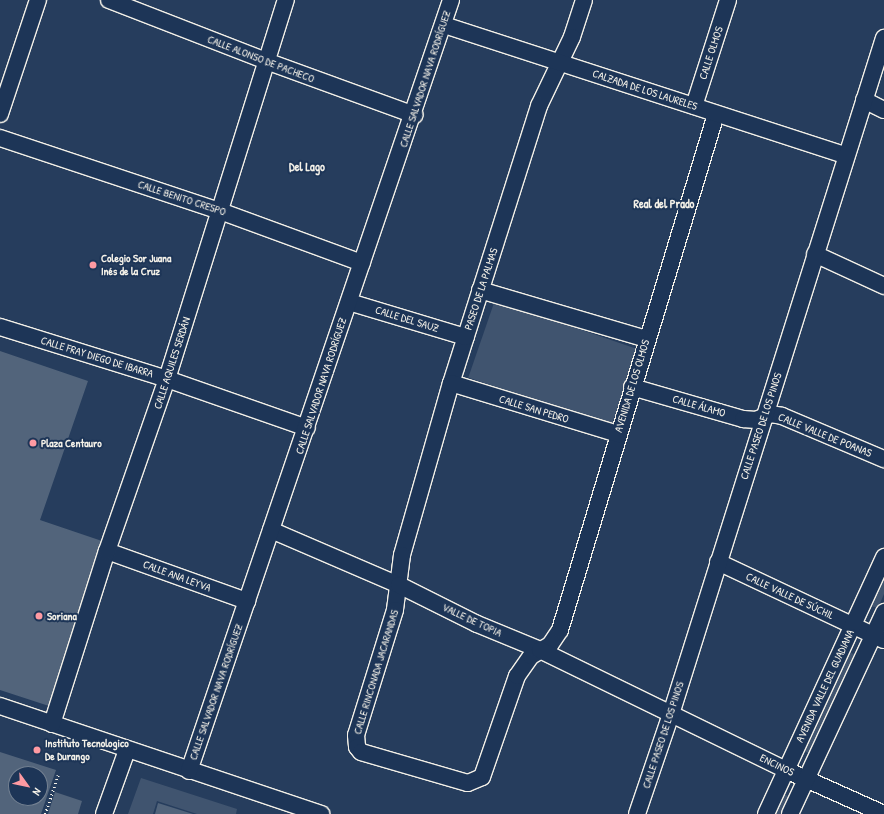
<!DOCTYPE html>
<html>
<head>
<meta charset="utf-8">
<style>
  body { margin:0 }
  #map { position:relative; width:884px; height:814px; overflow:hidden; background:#263d5d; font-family:"Patrick Hand",sans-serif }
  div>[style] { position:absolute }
  .green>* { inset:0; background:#40546f; transform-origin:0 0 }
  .building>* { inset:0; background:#52647b }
  .path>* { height:2.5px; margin-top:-1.25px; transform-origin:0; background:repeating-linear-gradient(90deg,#f4f1e8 0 1px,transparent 0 4px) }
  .roads { filter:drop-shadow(1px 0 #f4f1e8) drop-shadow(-1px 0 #f4f1e8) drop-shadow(0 1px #f4f1e8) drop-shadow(0 -1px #f4f1e8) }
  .minor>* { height:16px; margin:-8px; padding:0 8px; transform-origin:8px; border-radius:8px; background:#1d3557 }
  .dots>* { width:11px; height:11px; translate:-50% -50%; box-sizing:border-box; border:2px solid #1d3557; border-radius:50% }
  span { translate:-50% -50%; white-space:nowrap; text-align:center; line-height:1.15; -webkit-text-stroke:4px #1d3557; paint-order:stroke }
  .street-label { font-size:11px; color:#f4f1e8 }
  .poi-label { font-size:11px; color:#f4f1e8; font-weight:700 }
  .left { translate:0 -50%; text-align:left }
  .neighbourhood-label { font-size:12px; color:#f4f1e8; font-weight:700 }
  .north { position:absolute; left:8px; top:766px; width:40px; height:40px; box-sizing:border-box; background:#1d3557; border:1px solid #738091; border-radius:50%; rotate:123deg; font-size:11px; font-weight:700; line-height:16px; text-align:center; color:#f4f1e8 }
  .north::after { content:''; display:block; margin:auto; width:14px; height:18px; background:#ff9aa2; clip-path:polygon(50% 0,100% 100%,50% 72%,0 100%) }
</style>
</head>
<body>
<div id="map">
  <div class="green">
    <i style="left:495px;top:300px;width:151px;height:82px;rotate:19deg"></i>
    <i style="clip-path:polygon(884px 575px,884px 594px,878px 608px,871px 606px)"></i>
    <i style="clip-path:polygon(849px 652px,856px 655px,809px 753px,803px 751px)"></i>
    <i style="clip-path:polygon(141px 778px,237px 809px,236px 814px,197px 814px,157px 801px,153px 814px,128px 814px)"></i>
    <i style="clip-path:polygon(783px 794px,791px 797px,783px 814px,774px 814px)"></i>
  </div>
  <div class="building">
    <i style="clip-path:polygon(0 351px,88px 381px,40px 520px,102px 541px,49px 706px,0 690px)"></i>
    <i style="clip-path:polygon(evenodd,0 752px,56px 770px,41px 814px,0 814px,0 752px,16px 774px,40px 774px,40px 798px,16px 798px,16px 774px)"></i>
    <i style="clip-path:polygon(55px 792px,82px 801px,78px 814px,48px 814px)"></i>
    <i style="clip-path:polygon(158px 803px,193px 814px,155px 814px)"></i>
  </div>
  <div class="path">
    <i style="left:45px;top:814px;width:41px;rotate:-71.6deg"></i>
  </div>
  <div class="roads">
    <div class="minor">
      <i style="left:109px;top:0;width:168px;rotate:21.2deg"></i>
      <i style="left:266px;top:61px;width:158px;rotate:20deg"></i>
      <i style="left:584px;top:0;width:39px;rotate:108deg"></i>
      <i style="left:572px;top:37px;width:76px;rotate:115.6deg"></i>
      <i style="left:539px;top:106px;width:291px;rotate:107.6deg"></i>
      <i style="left:451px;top:383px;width:179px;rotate:105.9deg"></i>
      <i style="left:402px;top:555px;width:55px;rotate:97.3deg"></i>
      <i style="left:395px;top:610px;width:131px;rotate:107.3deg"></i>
      <i style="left:356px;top:735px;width:12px;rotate:85deg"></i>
      <i style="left:357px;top:747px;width:6px;rotate:51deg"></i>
      <i style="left:361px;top:752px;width:111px;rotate:16.2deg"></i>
      <i style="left:468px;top:783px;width:15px;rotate:-23deg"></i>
      <i style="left:482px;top:777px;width:107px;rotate:-70.9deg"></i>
      <i style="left:517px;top:676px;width:24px;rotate:-55deg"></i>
      <i style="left:531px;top:656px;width:22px;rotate:-30deg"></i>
      <i style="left:550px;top:645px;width:18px;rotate:-56deg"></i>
      <i style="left:560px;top:630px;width:539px;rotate:-73.18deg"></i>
      <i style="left:444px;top:25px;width:423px;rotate:18deg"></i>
      <i style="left:864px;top:100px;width:22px;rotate:27deg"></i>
      <i style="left:694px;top:106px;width:111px;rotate:-72.2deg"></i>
      <i style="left:0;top:114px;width:120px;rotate:-71.6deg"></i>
      <i style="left:0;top:138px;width:232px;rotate:18.4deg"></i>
      <i style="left:220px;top:211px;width:151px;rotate:20.1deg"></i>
      <i style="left:815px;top:254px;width:76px;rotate:24.9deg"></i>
      <i style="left:480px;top:290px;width:174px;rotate:16.4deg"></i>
      <i style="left:349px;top:302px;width:122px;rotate:16.7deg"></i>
      <i style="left:0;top:327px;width:175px;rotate:17.3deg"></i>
      <i style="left:167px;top:379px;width:148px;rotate:19.3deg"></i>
      <i style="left:451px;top:383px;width:175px;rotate:17deg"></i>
      <i style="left:632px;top:387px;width:116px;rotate:16.1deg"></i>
      <i style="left:743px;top:419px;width:13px;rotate:4deg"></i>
      <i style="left:756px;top:420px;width:16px;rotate:-22deg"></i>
      <i style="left:771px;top:414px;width:11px;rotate:10deg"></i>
      <i style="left:782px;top:416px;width:111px;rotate:22.9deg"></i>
      <i style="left:271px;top:530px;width:139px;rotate:23.3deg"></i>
      <i style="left:399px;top:585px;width:87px;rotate:26.6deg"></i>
      <i style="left:477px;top:624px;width:68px;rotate:22.4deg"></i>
      <i style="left:540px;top:650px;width:274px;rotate:26deg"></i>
      <i style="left:786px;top:770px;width:107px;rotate:24.2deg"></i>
      <i style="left:107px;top:551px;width:149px;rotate:19.7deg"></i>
      <i style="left:718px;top:562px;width:183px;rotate:25.2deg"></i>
      <i style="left:0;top:706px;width:339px;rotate:18.6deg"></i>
      <i style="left:52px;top:724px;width:182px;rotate:-72.4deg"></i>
      <i style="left:107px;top:551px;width:182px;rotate:-70.8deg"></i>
      <i style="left:167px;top:379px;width:397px;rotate:-72.6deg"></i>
      <i style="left:189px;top:771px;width:814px;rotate:-71.23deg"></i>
      <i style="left:104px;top:814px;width:68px;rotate:-70.2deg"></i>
      <i style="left:637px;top:814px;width:106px;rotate:-71.2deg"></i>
      <i style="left:671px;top:714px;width:709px;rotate:-72.51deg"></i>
      <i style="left:766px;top:814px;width:283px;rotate:-65.3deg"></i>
      <i style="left:790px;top:814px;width:223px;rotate:-65deg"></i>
    </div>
  </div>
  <div class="dots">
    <i style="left:93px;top:265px;background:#ff9aa2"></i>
    <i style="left:33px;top:443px;background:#ff9aa2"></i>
    <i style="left:39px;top:616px;background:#ff9aa2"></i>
    <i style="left:37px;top:750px;background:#ff9aa2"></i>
  </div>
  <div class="street-label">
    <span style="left:711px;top:53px;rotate:-72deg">CALLE OLMOS</span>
    <span style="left:261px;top:59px;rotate:21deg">CALLE ALONSO DE PACHECO</span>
    <span style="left:425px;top:79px;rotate:-72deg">CALLE SALVADOR NAVA RODRÍGUEZ</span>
    <span style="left:645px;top:90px;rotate:18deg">CALZADA DE LOS LAURELES</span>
    <span style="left:182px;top:198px;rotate:18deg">CALLE BENITO CRESPO</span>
    <span style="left:481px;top:289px;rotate:-72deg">PASEO DE LA PALMAS</span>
    <span style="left:407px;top:319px;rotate:17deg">CALLE DEL SAUZ</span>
    <span style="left:97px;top:357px;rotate:17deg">CALLE FRAY DIEGO DE IBARRA</span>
    <span style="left:172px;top:363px;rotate:-72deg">CALLE AQUILES SERDÁN</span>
    <span style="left:321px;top:386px;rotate:-72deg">CALLE SALVADOR NAVA RODRÍGUEZ</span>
    <span style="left:632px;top:386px;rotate:-73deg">AVENIDA DE LOS OLMOS</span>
    <span style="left:699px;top:406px;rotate:16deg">CALLE ÁLAMO</span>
    <span style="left:534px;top:409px;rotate:17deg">CALLE SAN PEDRO</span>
    <span style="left:761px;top:426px;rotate:-72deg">CALLE PASEO DE LOS PINOS</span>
    <span style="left:825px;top:435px;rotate:22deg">CALLE VALLE DE POANAS</span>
    <span style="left:177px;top:576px;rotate:20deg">CALLE ANA LEYVA</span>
    <span style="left:790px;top:596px;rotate:25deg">CALLE VALLE DE SÚCHIL</span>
    <span style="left:472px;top:620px;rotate:25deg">VALLE DE TOPIA</span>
    <span style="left:376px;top:672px;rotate:-73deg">CALLE RINCONADA JACARANDAS</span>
    <span style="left:825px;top:686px;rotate:-65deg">AVENIDA VALLE DEL GUADIANA</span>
    <span style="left:216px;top:692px;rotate:-71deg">CALLE SALVADOR NAVA RODRÍGUEZ</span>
    <span style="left:663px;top:735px;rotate:-72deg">CALLE PASEO DE LOS PINOS</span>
    <span style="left:777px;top:765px;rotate:26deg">ENCINOS</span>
  </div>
  <div class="poi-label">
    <span class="left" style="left:101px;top:265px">Colegio Sor Juana<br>Inés de la Cruz</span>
    <span class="left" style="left:41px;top:443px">Plaza Centauro</span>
    <span class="left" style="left:47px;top:616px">Soriana</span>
    <span class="left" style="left:45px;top:750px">Instituto Tecnologico<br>De Durango</span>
  </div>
  <div class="neighbourhood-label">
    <span style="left:307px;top:167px">Del Lago</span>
    <span style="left:664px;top:204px">Real del Prado</span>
  </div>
  <div class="north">N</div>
</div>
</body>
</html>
